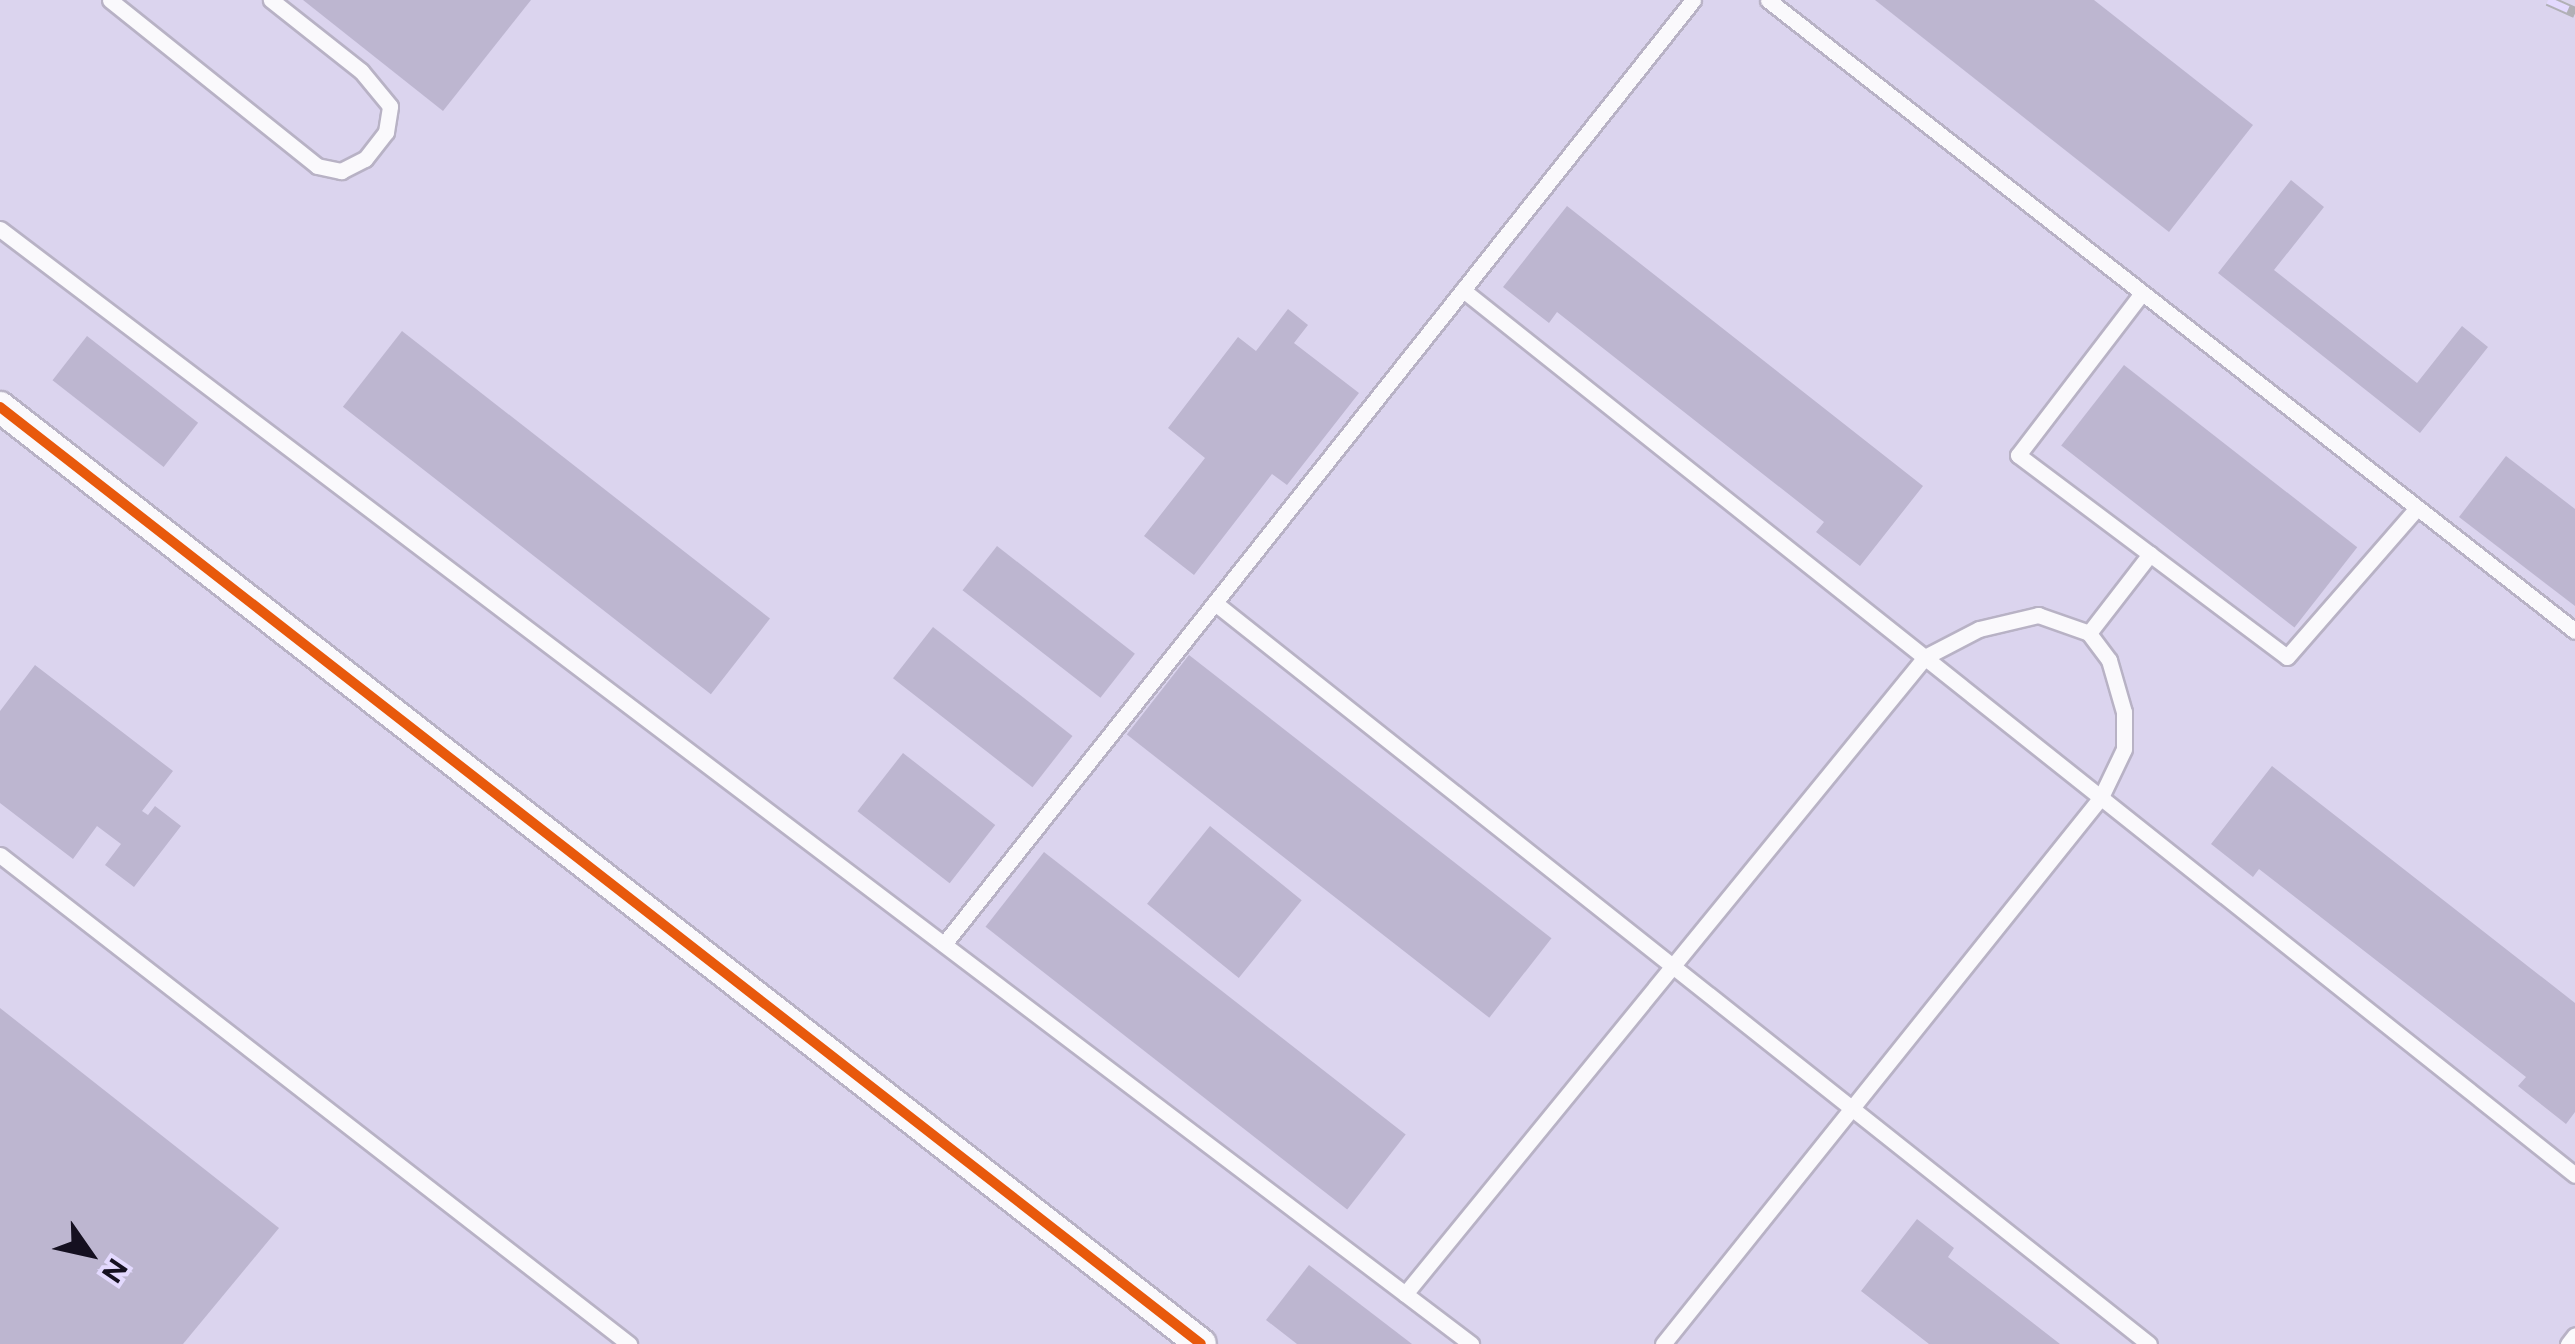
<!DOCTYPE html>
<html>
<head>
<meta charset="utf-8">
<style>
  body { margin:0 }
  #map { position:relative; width:2575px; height:1344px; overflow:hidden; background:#dbd4ee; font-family:Figtree,sans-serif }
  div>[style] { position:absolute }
  .building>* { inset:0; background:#bdb6d0; transform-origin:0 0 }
  .roads { filter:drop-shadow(2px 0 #b8b2c5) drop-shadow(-2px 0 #b8b2c5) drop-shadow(0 2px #b8b2c5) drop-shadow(0 -2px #b8b2c5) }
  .lane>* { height:15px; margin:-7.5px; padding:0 7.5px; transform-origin:7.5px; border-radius:7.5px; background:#faf9fc }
  .street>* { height:30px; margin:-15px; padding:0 15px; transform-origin:15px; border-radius:15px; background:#faf9fc }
  .rail>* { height:11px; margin-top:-5.5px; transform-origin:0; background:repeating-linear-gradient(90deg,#e3d9fe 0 22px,#b1b0b6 0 44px); box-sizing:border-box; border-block:2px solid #b1b0b6 }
  .cycleway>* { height:10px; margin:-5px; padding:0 5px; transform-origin:5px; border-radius:5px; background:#e8590c }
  span { translate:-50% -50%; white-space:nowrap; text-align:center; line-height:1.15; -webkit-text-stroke:10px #e3d9fe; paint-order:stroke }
  .north { position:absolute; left:40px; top:1204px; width:100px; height:100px; -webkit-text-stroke:8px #e3d9fe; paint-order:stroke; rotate:124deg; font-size:28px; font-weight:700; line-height:40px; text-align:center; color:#151020 }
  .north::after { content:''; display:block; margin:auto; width:35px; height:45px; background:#151020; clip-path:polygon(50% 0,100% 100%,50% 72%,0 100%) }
</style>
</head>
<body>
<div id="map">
  <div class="building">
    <i style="clip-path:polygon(303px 0,531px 0,443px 111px)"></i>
    <i style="clip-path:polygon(1875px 0,2094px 0,2253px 125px,2169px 232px)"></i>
    <i style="clip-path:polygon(2291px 180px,2324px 207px,2274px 270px,2417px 383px,2462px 326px,2488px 347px,2420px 433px,2218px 273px)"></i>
    <i style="clip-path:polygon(1567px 206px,1923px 486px,1860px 566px,1816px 532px,1824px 522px,1557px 312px,1549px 323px,1503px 287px)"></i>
    <i style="clip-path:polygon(1288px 309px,1308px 325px,1294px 343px,1359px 393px,1287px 485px,1272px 474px,1194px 575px,1144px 536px,1205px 458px,1168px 428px,1238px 337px,1256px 351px)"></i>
    <i style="left:402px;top:331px;width:467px;height:96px;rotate:38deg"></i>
    <i style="left:87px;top:336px;width:141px;height:56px;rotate:38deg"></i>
    <i style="left:2124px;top:365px;width:296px;height:102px;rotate:38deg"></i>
    <i style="clip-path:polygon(2506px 456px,2575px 509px,2575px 606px,2459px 517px)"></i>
    <i style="left:997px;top:546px;width:175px;height:56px;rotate:38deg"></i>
    <i style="left:933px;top:627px;width:177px;height:65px;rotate:38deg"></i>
    <i style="left:1189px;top:655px;width:460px;height:101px;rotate:38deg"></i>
    <i style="clip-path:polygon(35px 665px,173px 771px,142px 811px,148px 815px,155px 806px,181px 826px,134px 887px,105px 865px,121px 844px,97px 826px,73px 859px,0 803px,0 711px)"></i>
    <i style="left:903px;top:753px;width:117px;height:74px;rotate:38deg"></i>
    <i style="clip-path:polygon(2272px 766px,2575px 1003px,2575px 1112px,2566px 1124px,2518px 1086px,2526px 1077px,2259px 869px,2253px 877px,2211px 844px)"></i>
    <i style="left:1210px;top:826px;width:118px;height:100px;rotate:39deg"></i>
    <i style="left:1044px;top:852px;width:459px;height:95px;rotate:38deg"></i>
    <i style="clip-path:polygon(0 1008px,279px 1228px,183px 1344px,0 1344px)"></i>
    <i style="clip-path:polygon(1917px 1219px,1954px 1248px,1948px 1257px,2060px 1344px,1929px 1344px,1861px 1291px)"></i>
    <i style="clip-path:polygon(1309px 1265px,1412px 1344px,1297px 1344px,1266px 1320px)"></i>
  </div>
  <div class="roads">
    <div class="lane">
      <i style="left:110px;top:0;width:265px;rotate:38.7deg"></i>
      <i style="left:317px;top:166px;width:25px;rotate:12deg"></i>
      <i style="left:341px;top:171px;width:27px;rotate:-27deg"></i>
      <i style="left:365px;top:159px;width:34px;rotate:-52deg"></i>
      <i style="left:386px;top:132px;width:26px;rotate:-81deg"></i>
      <i style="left:390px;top:106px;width:45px;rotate:-129.6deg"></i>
      <i style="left:361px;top:71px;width:115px;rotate:-141.7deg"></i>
      <i style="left:1768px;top:0;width:1024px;rotate:38.02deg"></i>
      <i style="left:0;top:229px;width:1846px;rotate:37.16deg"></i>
      <i style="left:1463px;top:290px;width:1421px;rotate:38.51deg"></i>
      <i style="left:2142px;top:293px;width:204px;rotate:127.4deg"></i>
      <i style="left:2018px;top:455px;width:336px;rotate:36.9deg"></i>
      <i style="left:2287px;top:657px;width:198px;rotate:-48.9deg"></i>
      <i style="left:1215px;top:603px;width:1192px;rotate:38.43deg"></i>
      <i style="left:0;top:855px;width:797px;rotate:37.86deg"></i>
      <i style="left:944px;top:944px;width:1205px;rotate:-51.57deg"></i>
      <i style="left:1405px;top:1294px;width:822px;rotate:-50.77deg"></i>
      <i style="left:1925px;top:657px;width:61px;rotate:-27.4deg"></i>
      <i style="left:1979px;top:629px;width:61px;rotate:-13.3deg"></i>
      <i style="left:2038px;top:615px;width:54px;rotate:19.4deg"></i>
      <i style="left:1663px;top:1344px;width:701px;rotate:-51.31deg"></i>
      <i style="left:2101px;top:797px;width:53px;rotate:-64.4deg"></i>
      <i style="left:2124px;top:749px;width:37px;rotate:-90deg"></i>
      <i style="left:2124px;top:712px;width:54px;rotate:-106.1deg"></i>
      <i style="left:2109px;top:660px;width:34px;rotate:-127deg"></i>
      <i style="left:2089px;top:633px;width:100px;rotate:-52.3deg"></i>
      <i style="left:2568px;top:1344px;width:11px;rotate:-52deg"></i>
    </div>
    <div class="street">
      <i style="left:0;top:407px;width:1523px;rotate:37.96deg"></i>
    </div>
  </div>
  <div class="rail">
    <i style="left:2548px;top:0;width:30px;rotate:24deg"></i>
  </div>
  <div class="cycleway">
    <i style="left:0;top:407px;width:1523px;rotate:37.96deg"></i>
  </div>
  <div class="north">N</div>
</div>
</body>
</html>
